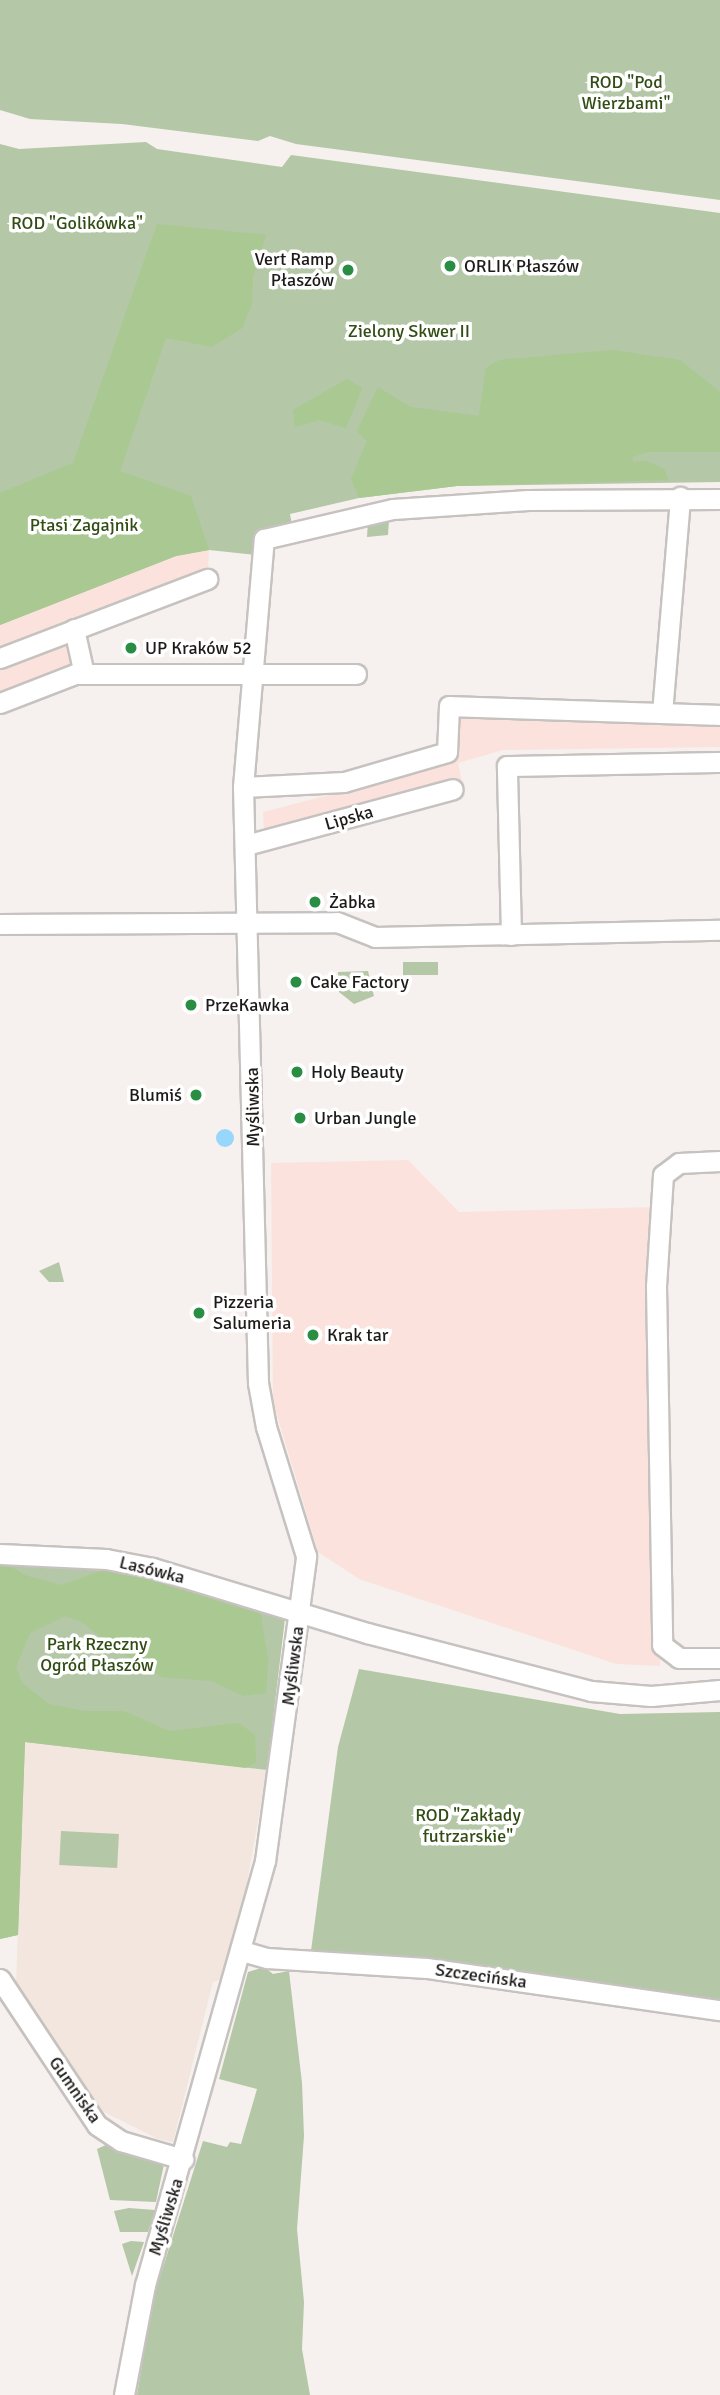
<!DOCTYPE html>
<html>
<head>
<meta charset="utf-8">
<style>
  body { margin:0 }
  #map { position:relative; width:720px; height:2395px; overflow:hidden; background:#f6f1ee; font-family:Signika,sans-serif }
  div>[style] { position:absolute }
  .built>* { inset:0; background:#f2e6de }
  .industrial>* { inset:0; background:#fce2dc }
  .green>* { inset:0; background:#b4c7a6; transform-origin:0 0 }
  .forest>* { inset:0; background:#aac891 }
  .water>* { inset:0; background:#98d7fc }
  .round { border-radius:50% }
  .roads { filter:drop-shadow(2px 0 #c6c2bf) drop-shadow(-2px 0 #c6c2bf) drop-shadow(0 2px #c6c2bf) drop-shadow(0 -2px #c6c2bf) }
  .minor>* { height:19px; margin:-9.5px; padding:0 9.5px; transform-origin:9.5px; border-radius:9.5px; background:#fff }
  .dots>* { width:19px; height:19px; translate:-50% -50%; box-sizing:border-box; border:4px solid #fff; border-radius:50% }
  span { translate:-50% -50%; white-space:nowrap; text-align:center; line-height:1.15; -webkit-text-stroke:7px #fff; paint-order:stroke }
  .park-label { font-size:18px; color:#314d14 }
  .poi-label { font-size:18px; color:#1d1b1a }
  .right { translate:-100% -50%; text-align:right }
  .left { translate:0 -50%; text-align:left }
  .street-label { font-size:18px; color:#1d1b1a }
</style>
</head>
<body>
<div id="map">
  <div class="built">
    <i style="clip-path:polygon(25px 1742px,267px 1770px,245px 1894px,222px 1979px,213px 1982px,173px 2142px,158px 2139px,102px 2111px,16px 1983px)"></i>
  </div>
  <div class="industrial">
    <i style="clip-path:polygon(209px 550px,208px 573px,65px 628px,71px 664px,0 693px,0 625px,176px 556px)"></i>
    <i style="clip-path:polygon(455px 712px,720px 722px,720px 747px,503px 750px,458px 763px,465px 796px,265px 850px,263px 812px,452px 763px)"></i>
    <i style="clip-path:polygon(408px 1160px,459px 1212px,653px 1207px,660px 1666px,616px 1664px,359px 1579px,318px 1552px,273px 1402px,271px 1163px)"></i>
  </div>
  <div class="green">
    <i style="clip-path:polygon(0 0,720px 0,720px 200px,296px 144px,270px 136px,258px 141px,122px 124px,30px 119px,0 110px)"></i>
    <i style="clip-path:polygon(146px 142px,157px 149px,282px 167px,291px 155px,720px 213px,720px 482px,457px 486px,359px 498px,290px 514px,292px 525px,256px 555px,209px 550px,176px 556px,0 625px,0 144px,19px 149px)"></i>
    <i style="clip-path:polygon(389px 519px,388px 535px,367px 537px,368px 522px)"></i>
    <i style="left:403px;top:962px;width:35px;height:13px"></i>
    <i style="clip-path:polygon(368px 971px,374px 996px,354px 1004px,339px 992px,338px 972px)"></i>
    <i style="clip-path:polygon(59px 1262px,64px 1282px,49px 1282px,39px 1271px)"></i>
    <i style="clip-path:polygon(0 1555px,56px 1556px,286px 1610px,267px 1770px,25px 1742px,18px 1935px,0 1939px)"></i>
    <i style="clip-path:polygon(359px 1669px,620px 1714px,720px 1712px,720px 2001px,311px 1951px,338px 1747px)"></i>
    <i style="left:61px;top:1831px;width:58px;height:34px;rotate:3deg"></i>
    <i style="clip-path:polygon(264px 1967px,273px 1974px,289px 1971px,302px 2083px,304px 2136px,297px 2229px,304px 2302px,302px 2349px,310px 2395px,137px 2395px,153px 2299px,203px 2141px,227px 2147px,230px 2142px,241px 2144px,257px 2089px,219px 2079px,248px 1972px)"></i>
    <i style="clip-path:polygon(108px 2144px,164px 2164px,156px 2202px,110px 2200px,97px 2149px)"></i>
    <i style="clip-path:polygon(129px 2208px,155px 2210px,148px 2232px,120px 2232px,114px 2211px)"></i>
    <i style="clip-path:polygon(131px 2241px,144px 2242px,132px 2276px,122px 2244px)"></i>
  </div>
  <div class="forest">
    <i style="clip-path:polygon(157px 224px,266px 235px,253px 277px,252px 304px,242px 328px,212px 347px,166px 338px,120px 471px,191px 496px,209px 550px,176px 556px,0 625px,0 493px,73px 463px)"></i>
    <i style="clip-path:polygon(612px 350px,680px 360px,720px 392px,720px 452px,649px 452px,632px 457px,633px 462px,646px 461px,665px 469px,668px 480px,457px 486px,359px 498px,351px 479px,367px 441px,357px 431px,378px 387px,410px 407px,479px 416px,486px 368px,499px 360px)"></i>
    <i style="clip-path:polygon(347px 379px,362px 388px,346px 428px,319px 420px,295px 427px,293px 410px)"></i>
    <i style="clip-path:polygon(0 1559px,24px 1575px,61px 1585px,122px 1564px,259px 1603px,268px 1661px,266px 1693px,243px 1696px,212px 1681px,162px 1677px,117px 1650px,82px 1622px,65px 1616px,30px 1633px,16px 1667px,22px 1683px,49px 1704px,84px 1711px,124px 1711px,169px 1731px,239px 1723px,255px 1735px,256px 1762px,246px 1768px,25px 1742px,18px 1935px,0 1939px)"></i>
  </div>
  <div class="water">
    <i class="round" style="left:216px;top:1129px;width:18px;height:18px"></i>
  </div>
  <div class="roads">
    <div class="minor">
      <i style="left:74px;top:629px;width:46px;rotate:77.5deg"></i>
      <i style="left:0;top:658px;width:222px;rotate:-20.9deg"></i>
      <i style="left:0;top:703px;width:80px;rotate:-21.1deg"></i>
      <i style="left:75px;top:674px;width:281px"></i>
      <i style="left:662px;top:713px;width:217px;rotate:-85.2deg"></i>
      <i style="left:243px;top:787px;width:101px;rotate:-2.8deg"></i>
      <i style="left:344px;top:782px;width:107px;rotate:-16.2deg"></i>
      <i style="left:447px;top:752px;width:46px;rotate:-87.5deg"></i>
      <i style="left:449px;top:706px;width:271px;rotate:1.9deg"></i>
      <i style="left:246px;top:845px;width:214px;rotate:-15.1deg"></i>
      <i style="left:0;top:924px;width:337px;rotate:-0.3deg"></i>
      <i style="left:337px;top:922px;width:41px;rotate:21.5deg"></i>
      <i style="left:375px;top:937px;width:345px;rotate:-1.2deg"></i>
      <i style="left:511px;top:935px;width:169px;rotate:-91.4deg"></i>
      <i style="left:507px;top:766px;width:213px;rotate:-1.1deg"></i>
      <i style="left:720px;top:1161px;width:41px;rotate:177.2deg"></i>
      <i style="left:679px;top:1163px;width:20px;rotate:143deg"></i>
      <i style="left:663px;top:1175px;width:111px;rotate:93.6deg"></i>
      <i style="left:656px;top:1286px;width:359px;rotate:89deg"></i>
      <i style="left:662px;top:1645px;width:21px;rotate:37deg"></i>
      <i style="left:679px;top:1658px;width:41px"></i>
      <i style="left:0;top:1554px;width:106px;rotate:2.7deg"></i>
      <i style="left:106px;top:1559px;width:48px;rotate:10.8deg"></i>
      <i style="left:153px;top:1568px;width:224px;rotate:16.9deg"></i>
      <i style="left:367px;top:1633px;width:231px;rotate:14.5deg"></i>
      <i style="left:591px;top:1691px;width:60px;rotate:4.8deg"></i>
      <i style="left:651px;top:1696px;width:69px;rotate:-5deg"></i>
      <i style="left:242px;top:1951px;width:26px;rotate:16deg"></i>
      <i style="left:267px;top:1958px;width:160px;rotate:3.6deg"></i>
      <i style="left:427px;top:1968px;width:296px;rotate:8.2deg"></i>
      <i style="left:0;top:1979px;width:175px;rotate:56.4deg"></i>
      <i style="left:97px;top:2125px;width:29px;rotate:34deg"></i>
      <i style="left:121px;top:2141px;width:65px;rotate:16.2deg"></i>
      <i style="left:124px;top:2395px;width:112px;rotate:-79.2deg"></i>
      <i style="left:145px;top:2285px;width:441px;rotate:-74.2deg"></i>
      <i style="left:265px;top:1861px;width:308px;rotate:-82.3deg"></i>
      <i style="left:306px;top:1556px;width:135px;rotate:-107.2deg"></i>
      <i style="left:266px;top:1427px;width:45px;rotate:-100.3deg"></i>
      <i style="left:258px;top:1383px;width:596px;rotate:-91.44deg"></i>
      <i style="left:243px;top:787px;width:249px;rotate:-85.2deg"></i>
      <i style="left:264px;top:539px;width:132px;rotate:-13.1deg"></i>
      <i style="left:393px;top:509px;width:135px;rotate:-3.8deg"></i>
      <i style="left:528px;top:500px;width:192px;rotate:-0.3deg"></i>
    </div>
  </div>
  <div class="dots">
    <i style="left:450px;top:266px;background:#298e43"></i>
    <i style="left:348px;top:270px;background:#298e43"></i>
    <i style="left:131px;top:648px;background:#298e43"></i>
    <i style="left:315px;top:902px;background:#298e43"></i>
    <i style="left:296px;top:982px;background:#298e43"></i>
    <i style="left:191px;top:1005px;background:#298e43"></i>
    <i style="left:297px;top:1072px;background:#298e43"></i>
    <i style="left:196px;top:1095px;background:#298e43"></i>
    <i style="left:300px;top:1118px;background:#298e43"></i>
    <i style="left:199px;top:1313px;background:#298e43"></i>
    <i style="left:313px;top:1335px;background:#298e43"></i>
  </div>
  <div class="park-label">
    <span style="left:626px;top:93px">ROD "Pod<br>Wierzbami"</span>
    <span style="left:77px;top:223px">ROD "Golikówka"</span>
    <span style="left:409px;top:331px">Zielony Skwer II</span>
    <span style="left:84px;top:525px">Ptasi Zagajnik</span>
    <span style="left:97px;top:1655px">Park Rzeczny<br>Ogród Płaszów</span>
    <span style="left:468px;top:1826px">ROD "Zakłady<br>futrzarskie"</span>
  </div>
  <div class="poi-label">
    <span class="right" style="left:334px;top:270px">Vert Ramp<br>Płaszów</span>
    <span class="left" style="left:464px;top:266px">ORLIK Płaszów</span>
    <span class="left" style="left:145px;top:648px">UP Kraków 52</span>
    <span class="left" style="left:329px;top:902px">Żabka</span>
    <span class="left" style="left:310px;top:982px">Cake Factory</span>
    <span class="left" style="left:205px;top:1005px">PrzeKawka</span>
    <span class="left" style="left:311px;top:1072px">Holy Beauty</span>
    <span class="right" style="left:182px;top:1095px">Blumiś</span>
    <span class="left" style="left:314px;top:1118px">Urban Jungle</span>
    <span class="left" style="left:213px;top:1313px">Pizzeria<br>Salumeria</span>
    <span class="left" style="left:327px;top:1335px">Krak tar</span>
  </div>
  <div class="street-label">
    <span style="left:349px;top:818px;rotate:-16deg">Lipska</span>
    <span style="left:253px;top:1107px;rotate:-91deg">Myśliwska</span>
    <span style="left:152px;top:1570px;rotate:14deg">Lasówka</span>
    <span style="left:293px;top:1666px;rotate:-83deg">Myśliwska</span>
    <span style="left:481px;top:1976px;rotate:8deg">Szczecińska</span>
    <span style="left:75px;top:2090px;rotate:55deg">Gumniska</span>
    <span style="left:166px;top:2217px;rotate:-73deg">Myśliwska</span>
  </div>
</div>
</body>
</html>
